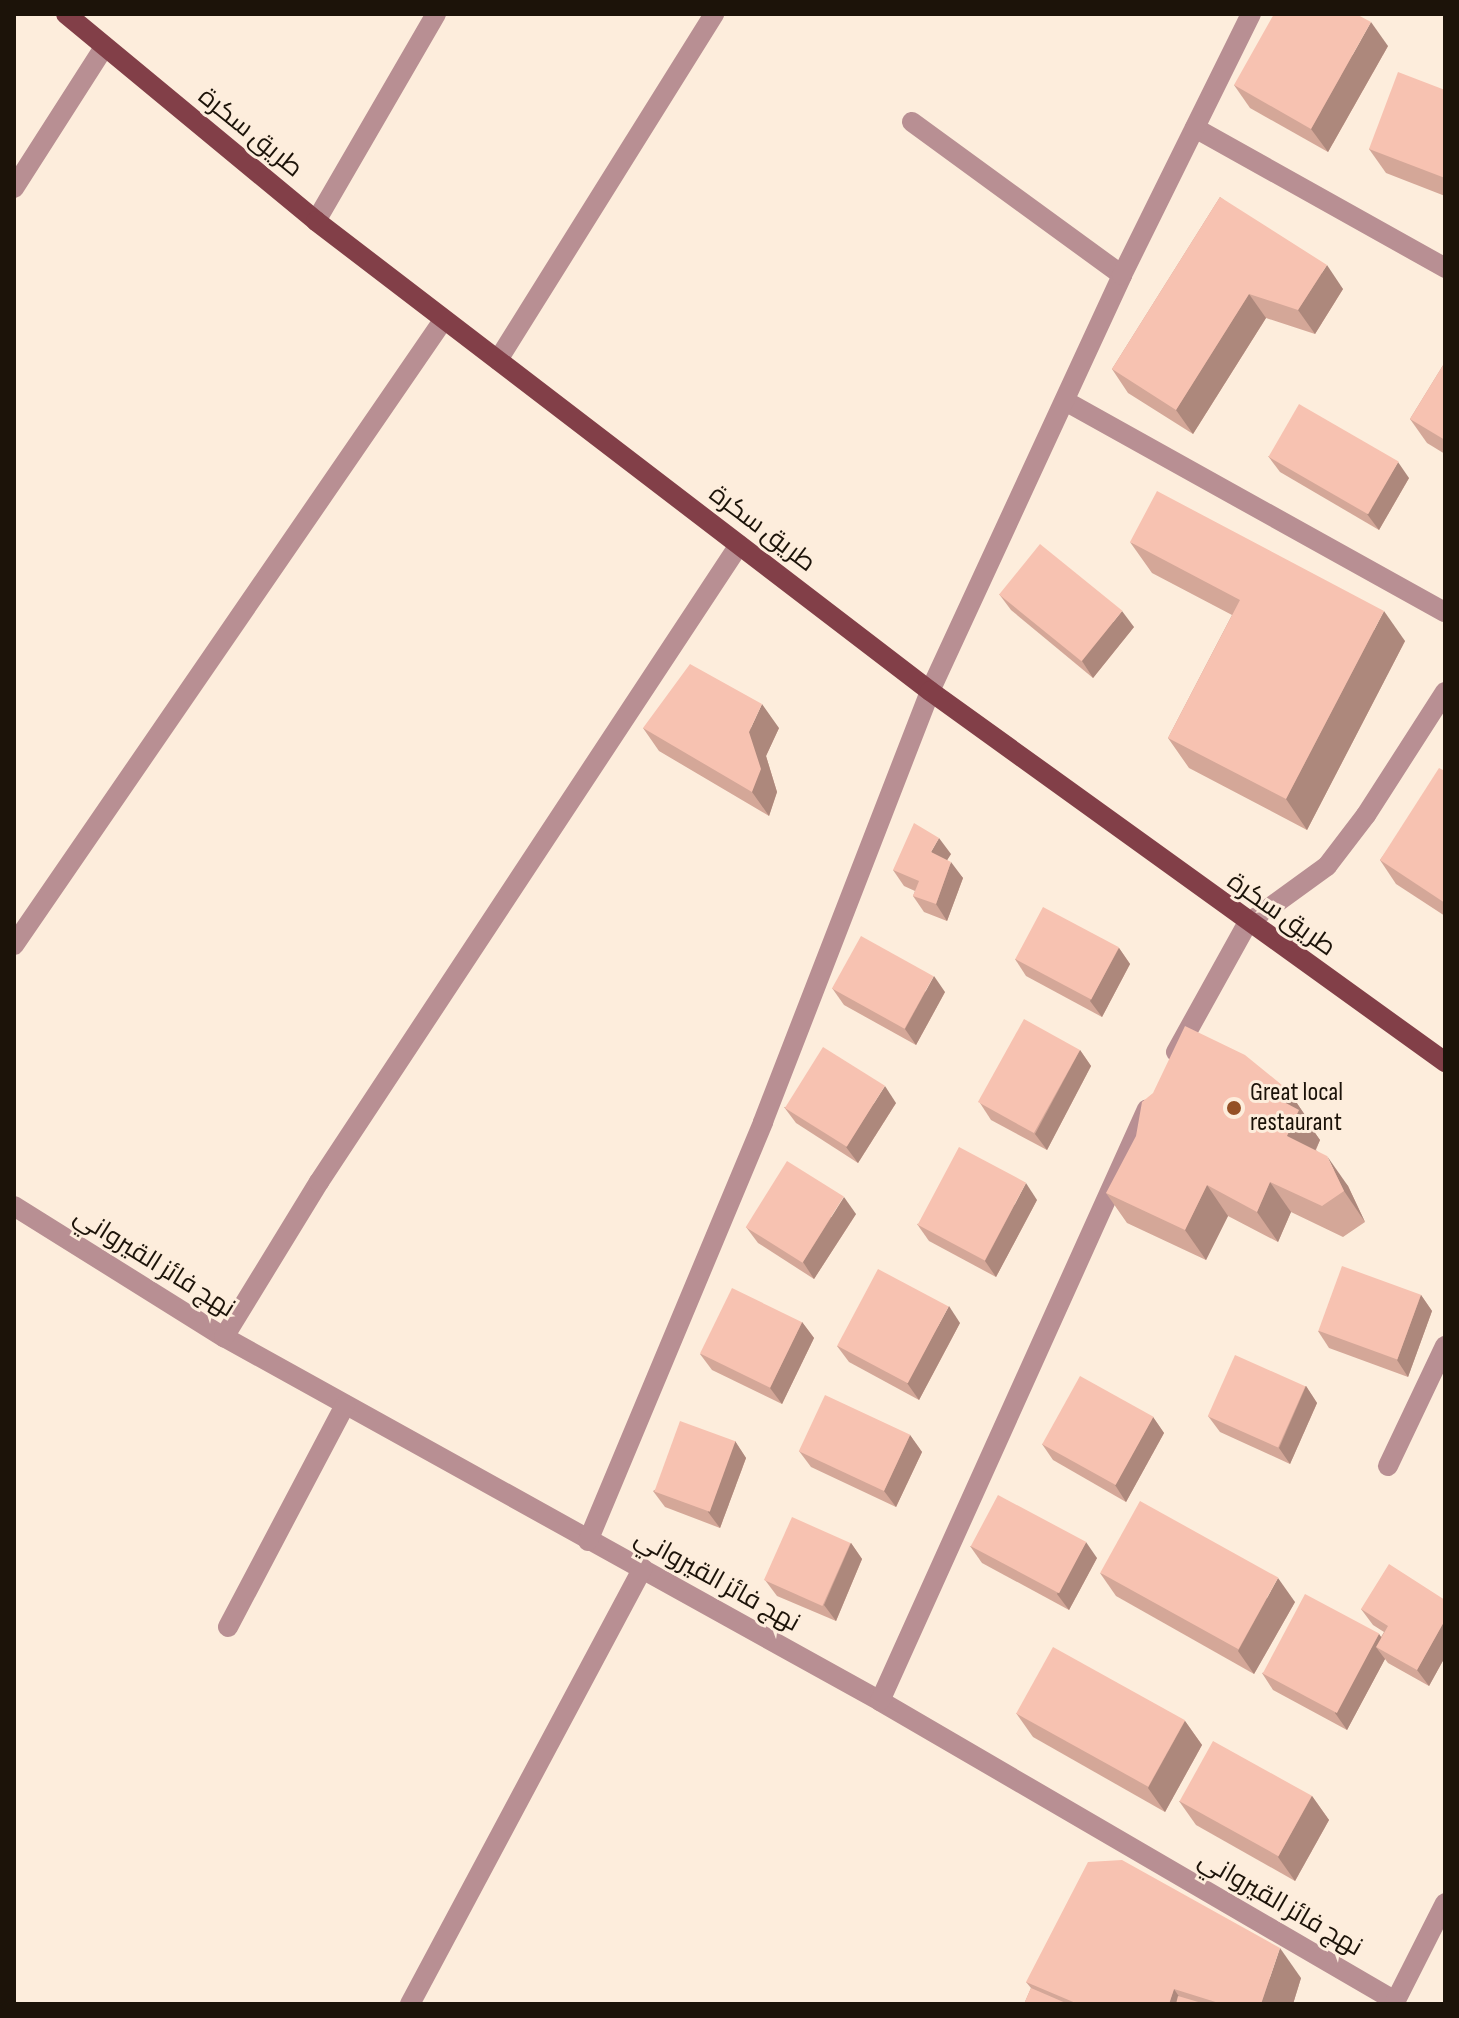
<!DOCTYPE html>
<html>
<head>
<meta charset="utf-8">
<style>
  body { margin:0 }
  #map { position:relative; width:1459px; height:2018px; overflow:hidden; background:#fdeddc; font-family:"Sofia Sans Condensed",Cairo,sans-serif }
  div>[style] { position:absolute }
  .minor>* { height:20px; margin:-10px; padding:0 10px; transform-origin:10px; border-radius:10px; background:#b88f93 }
  .major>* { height:20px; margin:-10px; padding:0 10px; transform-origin:10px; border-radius:10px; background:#823f48 }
  .wall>* { inset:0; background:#d4a798 }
  .shaded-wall>* { inset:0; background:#ad887c }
  .building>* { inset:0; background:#f7c2b1; transform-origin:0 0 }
  .dots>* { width:22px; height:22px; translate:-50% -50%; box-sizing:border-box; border:4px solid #fdeddc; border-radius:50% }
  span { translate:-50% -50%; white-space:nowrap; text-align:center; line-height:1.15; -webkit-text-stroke:6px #fdeddc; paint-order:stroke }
  .street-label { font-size:26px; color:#1c1309 }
  .poi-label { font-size:26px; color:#1c1309 }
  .left { translate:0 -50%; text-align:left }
  .frame { position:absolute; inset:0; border:16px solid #1c1309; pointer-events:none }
</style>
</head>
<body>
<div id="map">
  <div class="minor">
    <i style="left:912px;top:122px;width:260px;rotate:36.1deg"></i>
    <i style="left:1195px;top:128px;width:287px;rotate:29.2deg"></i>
    <i style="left:14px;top:188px;width:167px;rotate:-57.4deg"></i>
    <i style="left:316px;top:221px;width:239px;rotate:-59.9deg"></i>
    <i style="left:498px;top:360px;width:408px;rotate:-58deg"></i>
    <i style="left:1067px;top:402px;width:432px;rotate:29.1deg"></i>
    <i style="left:14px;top:945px;width:759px;rotate:-55.51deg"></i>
    <i style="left:1176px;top:1052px;width:146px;rotate:-61deg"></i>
    <i style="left:1247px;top:924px;width:99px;rotate:-35.9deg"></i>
    <i style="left:1327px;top:866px;width:64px;rotate:-52.6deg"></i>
    <i style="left:1366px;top:815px;width:146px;rotate:-57.3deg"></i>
    <i style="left:14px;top:1206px;width:248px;rotate:32deg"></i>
    <i style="left:224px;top:1337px;width:750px;rotate:29.02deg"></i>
    <i style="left:880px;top:1701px;width:596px;rotate:30.22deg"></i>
    <i style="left:224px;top:1337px;width:182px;rotate:-58.5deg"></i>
    <i style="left:319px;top:1182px;width:763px;rotate:-56.6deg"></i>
    <i style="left:1388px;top:1466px;width:133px;rotate:-64.6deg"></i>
    <i style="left:588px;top:1541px;width:454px;rotate:-67.3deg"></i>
    <i style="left:763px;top:1122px;width:462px;rotate:-68.8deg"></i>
    <i style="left:930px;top:691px;width:458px;rotate:-65.2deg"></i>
    <i style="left:1122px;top:275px;width:291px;rotate:-63.7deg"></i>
    <i style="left:228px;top:1627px;width:251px;rotate:-62.2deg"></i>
    <i style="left:880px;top:1701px;width:649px;rotate:-65.72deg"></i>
    <i style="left:410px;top:2004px;width:494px;rotate:-61.9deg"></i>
    <i style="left:1394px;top:2004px;width:113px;rotate:-63.2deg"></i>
  </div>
  <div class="major">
    <i style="left:66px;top:14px;width:325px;rotate:39.6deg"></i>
    <i style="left:316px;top:221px;width:773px;rotate:37.43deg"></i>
    <i style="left:930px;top:691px;width:635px;rotate:35.77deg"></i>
  </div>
  <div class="wall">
    <i style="clip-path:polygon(1388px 46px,1328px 152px,1250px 108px,1234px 85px)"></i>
    <i style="clip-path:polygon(1445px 90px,1445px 196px,1386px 173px,1369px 149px)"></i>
    <i style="clip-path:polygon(1220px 197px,1343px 289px,1315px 334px,1266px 318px,1193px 434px,1128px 393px,1112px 369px)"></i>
    <i style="clip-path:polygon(1445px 362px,1445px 454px,1427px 443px,1410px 419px)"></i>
    <i style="clip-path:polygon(1268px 456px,1409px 478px,1379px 530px,1280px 472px)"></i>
    <i style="clip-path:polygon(1130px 542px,1405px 641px,1307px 830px,1189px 768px,1168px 738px,1232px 615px,1152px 573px)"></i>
    <i style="clip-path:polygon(999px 594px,1134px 627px,1093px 678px,1011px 610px)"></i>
    <i style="clip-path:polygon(643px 728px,779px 728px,766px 756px,777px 792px,769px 816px,659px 751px)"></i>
    <i style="clip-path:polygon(1445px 771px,1445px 916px,1396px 884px,1380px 860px)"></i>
    <i style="clip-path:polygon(951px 854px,947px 860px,963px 878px,947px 921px,924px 912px,913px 896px,915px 891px,904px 886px,893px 870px)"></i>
    <i style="clip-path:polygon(1119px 948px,1130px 964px,1102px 1017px,1026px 976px,1015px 959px)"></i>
    <i style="clip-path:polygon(832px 988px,945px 992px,916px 1045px,844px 1005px)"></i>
    <i style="clip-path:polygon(1080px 1050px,1091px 1066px,1047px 1150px,991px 1120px,980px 1103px)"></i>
    <i style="clip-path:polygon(1288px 1090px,1309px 1121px,1308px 1123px,1320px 1140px,1316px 1150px,1348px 1186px,1365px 1222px,1343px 1237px,1291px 1212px,1278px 1242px,1228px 1216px,1206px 1260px,1127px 1223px,1106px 1193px)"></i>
    <i style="clip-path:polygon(896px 1103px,858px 1163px,796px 1123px,784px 1107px)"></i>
    <i style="clip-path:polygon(1037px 1200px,996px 1277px,929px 1241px,917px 1224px)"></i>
    <i style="clip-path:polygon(856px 1214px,814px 1279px,758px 1243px,746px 1227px)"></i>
    <i style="clip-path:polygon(1421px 1295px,1432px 1311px,1408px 1377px,1329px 1348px,1318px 1331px)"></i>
    <i style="clip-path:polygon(802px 1322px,814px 1338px,782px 1404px,712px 1370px,700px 1354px)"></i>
    <i style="clip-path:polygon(960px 1323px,919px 1400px,849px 1362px,837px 1346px)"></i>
    <i style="clip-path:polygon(1306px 1386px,1317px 1403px,1290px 1464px,1220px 1432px,1208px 1416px)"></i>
    <i style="clip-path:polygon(1153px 1417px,1164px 1433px,1126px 1502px,1053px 1460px,1042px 1444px)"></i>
    <i style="clip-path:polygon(910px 1435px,922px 1452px,896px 1507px,811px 1467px,799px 1451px)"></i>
    <i style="clip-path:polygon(735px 1441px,746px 1458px,720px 1528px,665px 1507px,653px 1491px)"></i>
    <i style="clip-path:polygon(851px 1543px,862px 1559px,836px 1621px,777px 1596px,765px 1580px)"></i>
    <i style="clip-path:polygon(970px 1546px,1097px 1558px,1069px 1610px,982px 1563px)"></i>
    <i style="clip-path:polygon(1100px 1573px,1295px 1602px,1254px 1674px,1116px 1596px)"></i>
    <i style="clip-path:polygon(1445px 1600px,1445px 1657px,1429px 1686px,1388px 1663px,1385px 1659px,1347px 1730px,1273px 1690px,1262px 1673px,1379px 1634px,1381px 1637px,1384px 1632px,1373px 1625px,1361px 1609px)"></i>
    <i style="clip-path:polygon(1016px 1713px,1185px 1721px,1202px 1745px,1165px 1812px,1033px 1737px)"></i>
    <i style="clip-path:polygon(1312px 1796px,1329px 1820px,1295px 1881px,1196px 1825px,1179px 1801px)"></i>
    <i style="clip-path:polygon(1301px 1978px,1293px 2004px,1024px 2004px,1031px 1988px,1026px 1982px)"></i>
  </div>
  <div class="shaded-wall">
    <i style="clip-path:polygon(1371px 22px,1388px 46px,1328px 152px,1311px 129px)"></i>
    <i style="clip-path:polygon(1327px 265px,1343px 289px,1315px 334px,1298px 310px)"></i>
    <i style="clip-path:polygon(1249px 294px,1266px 318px,1193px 434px,1176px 410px)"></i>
    <i style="clip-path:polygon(1398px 462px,1409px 478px,1379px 530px,1367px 514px)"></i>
    <i style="clip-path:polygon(1122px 611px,1134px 627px,1093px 678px,1082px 661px)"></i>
    <i style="clip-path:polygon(1384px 611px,1405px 641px,1307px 830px,1286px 799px)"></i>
    <i style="clip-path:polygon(762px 704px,779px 728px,766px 756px,777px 792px,769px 816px,752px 792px,749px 732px)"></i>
    <i style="clip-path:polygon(939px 838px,951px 854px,942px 868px,931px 852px)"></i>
    <i style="clip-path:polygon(951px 862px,963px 878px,947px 921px,936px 904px)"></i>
    <i style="clip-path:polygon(1119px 948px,1130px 964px,1102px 1017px,1090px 1001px)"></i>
    <i style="clip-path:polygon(934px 976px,945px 992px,916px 1045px,905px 1029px)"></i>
    <i style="clip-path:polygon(1080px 1050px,1091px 1066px,1047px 1150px,1035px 1134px)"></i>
    <i style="clip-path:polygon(885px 1086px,896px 1103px,858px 1163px,846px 1147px)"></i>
    <i style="clip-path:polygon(1288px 1090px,1309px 1121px,1308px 1123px,1320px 1140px,1308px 1166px,1287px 1136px,1284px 1102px)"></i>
    <i style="clip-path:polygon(1327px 1156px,1348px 1186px,1365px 1222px,1344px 1191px)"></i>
    <i style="clip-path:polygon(1270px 1182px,1291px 1212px,1278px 1242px,1257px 1212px)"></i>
    <i style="clip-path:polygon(1026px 1183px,1037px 1200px,996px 1277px,985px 1261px)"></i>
    <i style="clip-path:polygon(1207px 1185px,1228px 1216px,1206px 1260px,1185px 1230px)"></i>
    <i style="clip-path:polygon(844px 1197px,856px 1214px,814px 1279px,803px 1262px)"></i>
    <i style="clip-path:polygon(1421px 1295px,1432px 1311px,1408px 1377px,1397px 1360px)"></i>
    <i style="clip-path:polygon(949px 1306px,960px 1323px,919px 1400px,907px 1383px)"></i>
    <i style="clip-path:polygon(802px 1322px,814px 1338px,782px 1404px,770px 1388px)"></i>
    <i style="clip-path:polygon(1306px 1386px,1317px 1403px,1290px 1464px,1279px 1448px)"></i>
    <i style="clip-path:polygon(1153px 1417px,1164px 1433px,1126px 1502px,1115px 1485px)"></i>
    <i style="clip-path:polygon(910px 1435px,922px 1452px,896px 1507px,884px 1491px)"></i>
    <i style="clip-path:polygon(735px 1441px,746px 1458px,720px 1528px,708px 1512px)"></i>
    <i style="clip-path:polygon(1086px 1542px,1097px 1558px,1069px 1610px,1057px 1594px)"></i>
    <i style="clip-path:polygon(851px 1543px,862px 1559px,836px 1621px,824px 1605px)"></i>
    <i style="clip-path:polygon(1278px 1578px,1295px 1602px,1254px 1674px,1238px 1651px)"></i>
    <i style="clip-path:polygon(1445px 1620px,1445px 1657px,1429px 1686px,1417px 1670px)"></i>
    <i style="clip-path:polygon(1379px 1634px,1390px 1650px,1376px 1647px,1385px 1659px,1347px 1730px,1335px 1713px)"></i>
    <i style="clip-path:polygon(1185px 1721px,1202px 1745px,1165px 1812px,1148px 1788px)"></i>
    <i style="clip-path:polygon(1312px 1796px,1329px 1820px,1295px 1881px,1278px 1857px)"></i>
    <i style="clip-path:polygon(1280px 1948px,1301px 1978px,1293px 2004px,1261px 2004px)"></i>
    <i style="clip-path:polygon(1174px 1989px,1184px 2004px,1169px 2004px)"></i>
  </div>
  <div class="building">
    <i style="clip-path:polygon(1274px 14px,1356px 14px,1371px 22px,1311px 129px,1234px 85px)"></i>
    <i style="clip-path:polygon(1398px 72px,1445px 90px,1445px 178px,1369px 149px)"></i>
    <i style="clip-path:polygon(1220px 197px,1327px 265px,1298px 310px,1249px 294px,1176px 410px,1112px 369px)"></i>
    <i style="clip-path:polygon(1445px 362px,1445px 440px,1410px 419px)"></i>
    <i style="left:1299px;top:404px;width:115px;height:61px;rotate:30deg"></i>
    <i style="clip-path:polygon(1157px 491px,1384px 611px,1286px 799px,1168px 738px,1240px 600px,1130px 542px)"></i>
    <i style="left:1040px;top:544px;width:106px;height:65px;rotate:39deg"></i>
    <i style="clip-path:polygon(690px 664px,762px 704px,749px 732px,761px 769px,752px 792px,643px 728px)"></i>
    <i style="clip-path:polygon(1439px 768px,1445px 771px,1445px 903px,1380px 860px)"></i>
    <i style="clip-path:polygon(914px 823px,939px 838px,931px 852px,951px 862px,936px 904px,913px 896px,919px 881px,893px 870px)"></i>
    <i style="left:1043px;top:907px;width:86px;height:59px;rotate:28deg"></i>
    <i style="left:861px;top:936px;width:83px;height:60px;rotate:29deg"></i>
    <i style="left:1024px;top:1019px;width:64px;height:95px;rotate:29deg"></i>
    <i style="clip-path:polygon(1185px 1026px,1245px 1055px,1288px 1090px,1284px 1102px,1299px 1110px,1287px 1136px,1327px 1156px,1344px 1191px,1322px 1206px,1270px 1182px,1257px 1212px,1207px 1185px,1185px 1230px,1106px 1193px,1136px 1136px,1142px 1102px,1153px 1093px)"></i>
    <i style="left:823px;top:1047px;width:73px;height:72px;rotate:32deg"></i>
    <i style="left:959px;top:1147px;width:76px;height:88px;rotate:28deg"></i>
    <i style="left:787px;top:1161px;width:67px;height:78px;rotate:32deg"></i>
    <i style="left:1342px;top:1266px;width:84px;height:69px;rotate:20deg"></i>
    <i style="left:878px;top:1269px;width:80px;height:87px;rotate:28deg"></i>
    <i style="left:732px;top:1288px;width:78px;height:73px;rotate:26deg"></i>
    <i style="left:1235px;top:1355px;width:77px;height:67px;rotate:24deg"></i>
    <i style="left:1080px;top:1376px;width:84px;height:78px;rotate:29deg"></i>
    <i style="left:825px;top:1395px;width:94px;height:62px;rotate:25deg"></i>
    <i style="left:680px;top:1421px;width:59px;height:75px;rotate:20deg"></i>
    <i style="left:998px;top:1495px;width:100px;height:58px;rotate:28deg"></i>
    <i style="left:1140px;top:1501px;width:158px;height:82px;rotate:29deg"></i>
    <i style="left:792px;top:1517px;width:64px;height:69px;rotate:24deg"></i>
    <i style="clip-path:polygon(1389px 1564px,1445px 1600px,1445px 1620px,1417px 1670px,1376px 1647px,1388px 1626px,1361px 1609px)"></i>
    <i style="left:1305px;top:1594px;width:84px;height:90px;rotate:28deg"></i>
    <i style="left:1053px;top:1647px;width:151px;height:76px;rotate:29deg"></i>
    <i style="left:1213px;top:1741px;width:113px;height:69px;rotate:29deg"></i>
    <i style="clip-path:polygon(1122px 1860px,1280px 1948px,1261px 2004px,1222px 2004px,1174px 1989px,1169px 2004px,1078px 2004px,1026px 1982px,1088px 1862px)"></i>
    <i style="clip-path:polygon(1031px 1988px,1068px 2004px,1024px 2004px)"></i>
    <i style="clip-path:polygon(1178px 1996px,1205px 2004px,1176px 2004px)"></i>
  </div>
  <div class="dots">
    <i style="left:1234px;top:1108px;background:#955025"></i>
  </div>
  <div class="street-label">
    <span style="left:250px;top:133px;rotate:39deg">طريق سكرة</span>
    <span style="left:762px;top:529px;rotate:37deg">طريق سكرة</span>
    <span style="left:1281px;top:915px;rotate:35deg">طريق سكرة</span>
    <span style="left:154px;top:1263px;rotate:32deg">نهج فائز القيرواني</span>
    <span style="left:717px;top:1581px;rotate:29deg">نهج فائز القيرواني</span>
    <span style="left:1280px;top:1904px;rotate:30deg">نهج فائز القيرواني</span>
  </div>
  <div class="poi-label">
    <span class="left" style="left:1250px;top:1108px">Great local<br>restaurant</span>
  </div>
  <div class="frame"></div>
</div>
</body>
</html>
